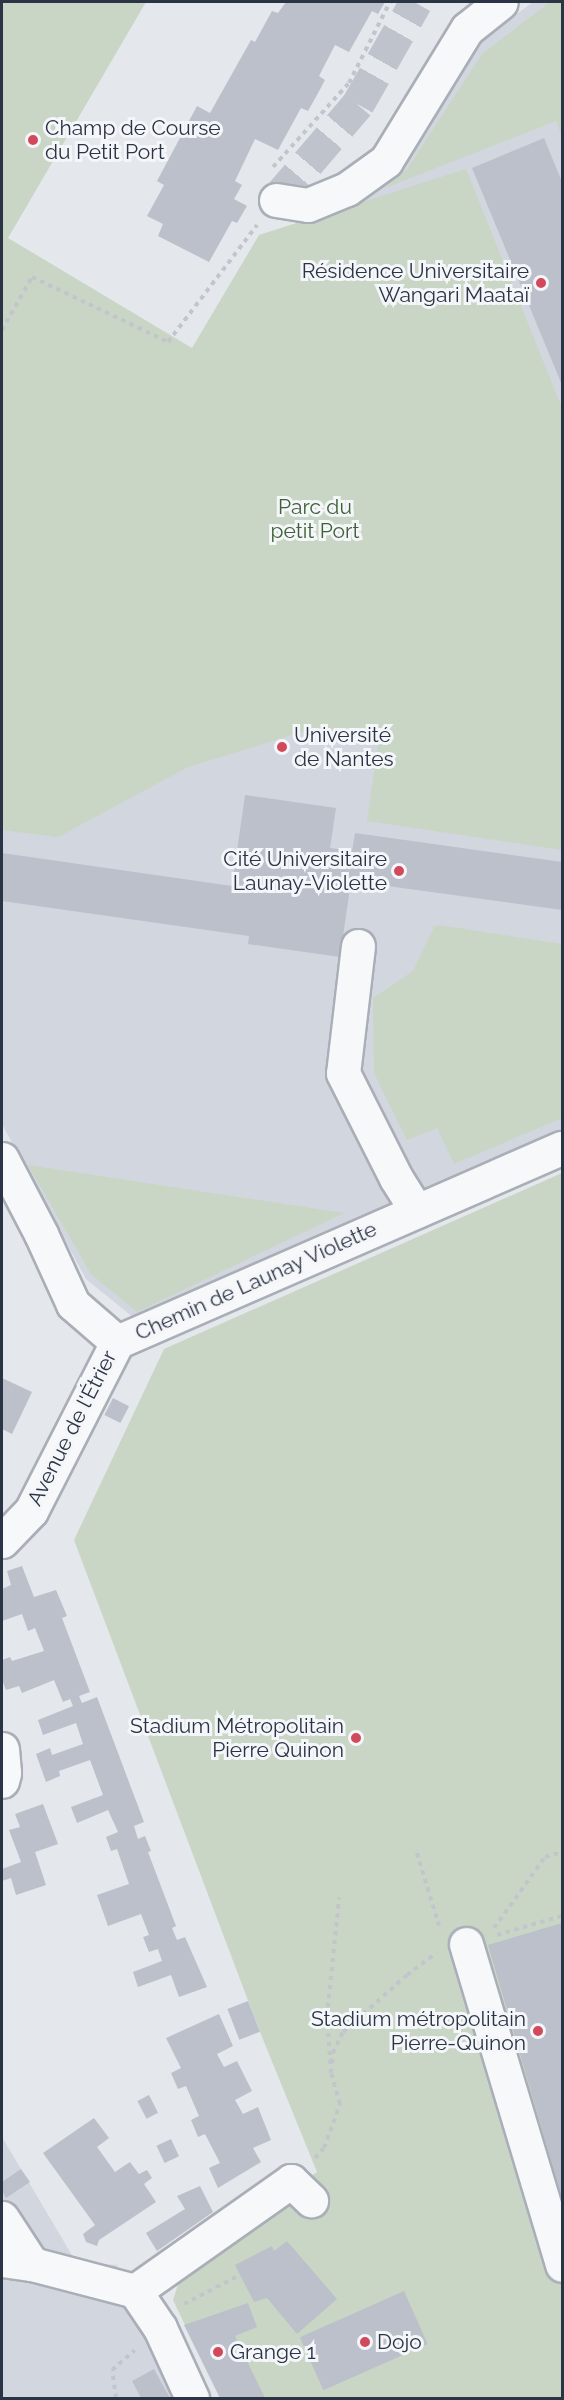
<!DOCTYPE html>
<html>
<head>
<meta charset="utf-8">
<style>
  body { margin:0 }
  #map { position:relative; width:564px; height:2400px; overflow:hidden; background:#e4e7ec; font-family:Raleway,sans-serif }
  div>[style] { position:absolute }
  .built>* { inset:0; background:#d2d6de }
  .green>* { inset:0; background:#c9d6c5 }
  .building>* { inset:0; background:#bbc0ca; transform-origin:0 0 }
  .minor-tunnel>* { height:33px; margin-top:-16.5px; transform-origin:0; background:repeating-linear-gradient(90deg,#bfc3cb 0 33px,transparent 0 49px) }
  .path>* { height:4px; margin-top:-2px; transform-origin:0; background:repeating-linear-gradient(90deg,#c2c5cb 0 4.5px,transparent 0 9px) }
  .roads { filter:drop-shadow(2px 0 #a9aeb7) drop-shadow(-2px 0 #a9aeb7) drop-shadow(0 2px #a9aeb7) drop-shadow(0 -2px #a9aeb7) }
  .minor>* { height:33px; margin:-16.5px; padding:0 16.5px; transform-origin:16.5px; border-radius:16.5px; background:#f7f8fa }
  .dots>* { width:16px; height:16px; translate:-50% -50%; box-sizing:border-box; border:3px solid #f4f6f9; border-radius:50% }
  span { translate:-50% -50%; white-space:nowrap; text-align:center; line-height:1.15; -webkit-text-stroke:6px #f4f6f9; paint-order:stroke }
  .poi-label { font-size:21px; color:#2b3445 }
  .left { translate:0 -50%; text-align:left }
  .right { translate:-100% -50%; text-align:right }
  .park-label { font-size:21px; color:#3f6138 }
  .street-label { font-size:21px; color:#2b3445 }
  .frame { position:absolute; inset:0; border:3px solid #2b3445; pointer-events:none }
</style>
</head>
<body>
<div id="map">
  <div class="built">
    <i style="clip-path:polygon(533px 2px,562px 2px,562px 1129px,134px 1318px,86px 1279px,2px 1124px,2px 351px,185px 368px,381px 181px,472px 48px)"></i>
    <i style="clip-path:polygon(2px 2137px,76px 2262px,117px 2265px,178px 2398px,2px 2398px)"></i>
  </div>
  <div class="green">
    <i style="clip-path:polygon(2px 2px,146px 2px,8px 238px,192px 348px,259px 235px,466px 169px,562px 408px,562px 850px,367px 821px,380px 729px,312px 729px,188px 767px,58px 837px,2px 830px)"></i>
    <i style="clip-path:polygon(550px 2px,562px 2px,562px 137px,556px 121px,385px 188px,407px 169px,482px 54px)"></i>
    <i style="clip-path:polygon(439px 925px,562px 944px,562px 1118px,454px 1164px,437px 1128px,407px 1140px,374px 1073px,373px 998px,413px 971px,434px 927px)"></i>
    <i style="clip-path:polygon(28px 1165px,344px 1213px,137px 1312px,91px 1274px)"></i>
    <i style="clip-path:polygon(562px 1173px,562px 2398px,220px 2398px,173px 2300px,185px 2263px,317px 2172px,260px 2032px,74px 1540px,164px 1349px)"></i>
  </div>
  <div class="building">
    <i style="clip-path:polygon(286px 2px,385px 2px,378px 14px,372px 11px,349px 52px,335px 45px,319px 76px,325px 80px,317px 95px,308px 111px,301px 108px,278px 150px,255px 139px,235px 181px,242px 185px,234px 199px,247px 206px,237px 223px,232px 221px,209px 262px,158px 236px,163px 224px,147px 216px,164px 185px,157px 181px,197px 106px,210px 113px,251px 40px,255px 42px,272px 11px,278px 13px)"></i>
    <i style="clip-path:polygon(544px 138px,562px 182px,562px 385px,472px 168px)"></i>
    <i style="clip-path:polygon(245px 795px,336px 808px,330px 848px,352px 851px,355px 833px,562px 862px,562px 910px,351px 881px,340px 957px,248px 944px,249px 936px,2px 901px,2px 853px,232px 886px)"></i>
    <i style="clip-path:polygon(2px 1378px,32px 1392px,12px 1434px,2px 1429px)"></i>
    <i style="left:113px;top:1398px;width:18px;height:19px;rotate:27deg"></i>
    <i style="clip-path:polygon(22px 1566px,34px 1597px,56px 1590px,67px 1616px,62px 1618px,90px 1692px,79px 1696px,82px 1703px,97px 1697px,144px 1822px,134px 1826px,138px 1839px,145px 1836px,151px 1851px,148px 1852px,176px 1926px,172px 1928px,177px 1940px,185px 1937px,207px 1987px,179px 1997px,171px 1975px,138px 1987px,133px 1972px,162px 1961px,158px 1949px,149px 1952px,143px 1937px,149px 1935px,141px 1914px,108px 1926px,97px 1895px,129px 1884px,117px 1849px,111px 1851px,106px 1837px,118px 1832px,108px 1810px,77px 1823px,71px 1807px,103px 1795px,90px 1760px,59px 1771px,60px 1776px,46px 1782px,36px 1754px,50px 1748px,52px 1755px,83px 1744px,76px 1723px,43px 1735px,38px 1720px,73px 1706px,70px 1699px,63px 1702px,54px 1680px,22px 1693px,19px 1686px,6px 1690px,2px 1680px,2px 1660px,10px 1657px,12px 1661px,44px 1651px,35px 1628px,28px 1631px,22px 1614px,2px 1621px,2px 1589px,11px 1585px,7px 1571px)"></i>
    <i style="clip-path:polygon(43px 1804px,58px 1844px,35px 1852px,46px 1885px,16px 1895px,11px 1878px,2px 1881px,2px 1869px,21px 1862px,9px 1830px,20px 1827px,15px 1814px)"></i>
    <i style="clip-path:polygon(562px 1923px,562px 2197px,488px 1945px)"></i>
    <i style="left:248px;top:2001px;width:33px;height:22px;rotate:69deg"></i>
    <i style="clip-path:polygon(219px 2014px,233px 2046px,217px 2054px,224px 2067px,237px 2061px,252px 2091px,235px 2100px,243px 2114px,258px 2107px,271px 2140px,253px 2148px,261px 2162px,218px 2188px,209px 2168px,220px 2163px,205px 2134px,198px 2137px,191px 2120px,199px 2116px,186px 2086px,178px 2089px,171px 2073px,181px 2068px,166px 2038px)"></i>
    <i style="left:149px;top:2095px;width:20px;height:13px;rotate:63deg"></i>
    <i style="clip-path:polygon(94px 2118px,109px 2138px,97px 2147px,115px 2172px,130px 2162px,139px 2174px,147px 2170px,152px 2178px,144px 2184px,156px 2202px,99px 2240px,97px 2246px,86px 2242px,83px 2234px,95px 2225px,43px 2153px)"></i>
    <i style="left:171px;top:2139px;width:19px;height:16px;rotate:65deg"></i>
    <i style="clip-path:polygon(21px 2169px,30px 2182px,6px 2198px,2px 2190px,2px 2182px)"></i>
    <i style="clip-path:polygon(200px 2186px,213px 2212px,157px 2251px,146px 2233px,185px 2209px,177px 2196px)"></i>
    <i style="clip-path:polygon(287px 2241px,337px 2299px,297px 2334px,267px 2298px,254px 2302px,235px 2265px,272px 2246px,274px 2251px)"></i>
    <i style="left:404px;top:2291px;width:58px;height:114px;rotate:66deg"></i>
    <i style="clip-path:polygon(248px 2303px,257px 2327px,235px 2336px,265px 2398px,220px 2398px,184px 2325px)"></i>
    <i style="clip-path:polygon(154px 2369px,170px 2398px,141px 2398px,132px 2381px)"></i>
  </div>
  <div class="minor-tunnel">
    <i style="left:276px;top:200px;width:126px;rotate:-49.5deg"></i>
    <i style="left:358px;top:104px;width:117px;rotate:-60.4deg"></i>
  </div>
  <div class="path">
    <i style="left:273px;top:167px;width:113px;rotate:-47.9deg"></i>
    <i style="left:349px;top:83px;width:91px;rotate:-63.2deg"></i>
    <i style="left:2px;top:330px;width:61px;rotate:-60.5deg"></i>
    <i style="left:32px;top:277px;width:151px;rotate:25.5deg"></i>
    <i style="left:168px;top:342px;width:147px;rotate:-52.7deg"></i>
    <i style="left:417px;top:1853px;width:76px;rotate:73.2deg"></i>
    <i style="left:494px;top:1928px;width:87px;rotate:-54.3deg"></i>
    <i style="left:545px;top:1857px;width:18px;rotate:-16deg"></i>
    <i style="left:497px;top:1935px;width:68px;rotate:-16.3deg"></i>
    <i style="left:332px;top:2063px;width:10px;rotate:-84deg"></i>
    <i style="left:333px;top:2053px;width:23px;rotate:-65deg"></i>
    <i style="left:343px;top:2032px;width:86px;rotate:-41.7deg"></i>
    <i style="left:407px;top:1975px;width:35px;rotate:-37deg"></i>
    <i style="left:315px;top:2158px;width:13px;rotate:-48deg"></i>
    <i style="left:324px;top:2148px;width:47px;rotate:-70deg"></i>
    <i style="left:340px;top:2104px;width:32px;rotate:-106deg"></i>
    <i style="left:331px;top:2073px;width:57px;rotate:-94deg"></i>
    <i style="left:327px;top:2016px;width:119px;rotate:-84.2deg"></i>
    <i style="left:184px;top:2304px;width:63px;rotate:-27.4deg"></i>
    <i style="left:116px;top:2398px;width:28px;rotate:-98deg"></i>
    <i style="left:112px;top:2370px;width:30px;rotate:-41deg"></i>
  </div>
  <div class="roads">
    <div class="minor">
      <i style="left:276px;top:200px;width:32px;rotate:9deg"></i>
      <i style="left:308px;top:205px;width:42px;rotate:-22.3deg"></i>
      <i style="left:347px;top:189px;width:48px;rotate:-35.7deg"></i>
      <i style="left:386px;top:161px;width:155px;rotate:-58.5deg"></i>
      <i style="left:467px;top:29px;width:43px;rotate:-38.5deg"></i>
      <i style="left:358px;top:946px;width:128px;rotate:96.7deg"></i>
      <i style="left:343px;top:1073px;width:118px;rotate:63.2deg"></i>
      <i style="left:396px;top:1178px;width:39px;rotate:58deg"></i>
      <i style="left:2px;top:1159px;width:85px;rotate:62.5deg"></i>
      <i style="left:41px;top:1234px;width:77px;rotate:65.4deg"></i>
      <i style="left:73px;top:1304px;width:58px;rotate:40.8deg"></i>
      <i style="left:117px;top:1342px;width:485px;rotate:-23.6deg"></i>
      <i style="left:2px;top:1541px;width:42px;rotate:-46deg"></i>
      <i style="left:31px;top:1511px;width:190px;rotate:-63deg"></i>
      <i style="left:2px;top:1749px;width:24px;rotate:85deg"></i>
      <i style="left:4px;top:1773px;width:8px;rotate:104deg"></i>
      <i style="left:466px;top:1944px;width:335px;rotate:73.3deg"></i>
      <i style="left:2px;top:2218px;width:55px;rotate:56.9deg"></i>
      <i style="left:2px;top:2260px;width:30px;rotate:8deg"></i>
      <i style="left:32px;top:2264px;width:106px;rotate:14.7deg"></i>
      <i style="left:135px;top:2291px;width:45px;rotate:56deg"></i>
      <i style="left:160px;top:2328px;width:77px;rotate:65.4deg"></i>
      <i style="left:135px;top:2291px;width:191px;rotate:-35.2deg"></i>
      <i style="left:291px;top:2181px;width:28px;rotate:44deg"></i>
    </div>
  </div>
  <div class="dots">
    <i style="left:33px;top:140px;background:#d1495b"></i>
    <i style="left:541px;top:283px;background:#d1495b"></i>
    <i style="left:282px;top:747px;background:#d1495b"></i>
    <i style="left:399px;top:871px;background:#d1495b"></i>
    <i style="left:356px;top:1738px;background:#d1495b"></i>
    <i style="left:538px;top:2031px;background:#d1495b"></i>
    <i style="left:365px;top:2342px;background:#d1495b"></i>
    <i style="left:218px;top:2352px;background:#d1495b"></i>
  </div>
  <div class="poi-label">
    <span class="left" style="left:45px;top:140px">Champ de Course<br>du Petit Port</span>
    <span class="right" style="left:529px;top:283px">Résidence Universitaire<br>Wangari Maataï</span>
    <span class="left" style="left:294px;top:747px">Université<br>de Nantes</span>
    <span class="right" style="left:387px;top:871px">Cité Universitaire<br>Launay-Violette</span>
    <span class="right" style="left:344px;top:1738px">Stadium Métropolitain<br>Pierre Quinon</span>
    <span class="right" style="left:526px;top:2031px">Stadium métropolitain<br>Pierre-Quinon</span>
    <span class="left" style="left:377px;top:2342px">Dojo</span>
    <span class="left" style="left:230px;top:2352px">Grange 1</span>
  </div>
  <div class="park-label">
    <span style="left:315px;top:519px">Parc du<br>petit Port</span>
  </div>
  <div class="street-label">
    <span style="left:256px;top:1281px;rotate:-24deg">Chemin de Launay Violette</span>
    <span style="left:72px;top:1428px;rotate:-63deg">Avenue de l'Étrier</span>
  </div>
  <div class="frame"></div>
</div>
</body>
</html>
